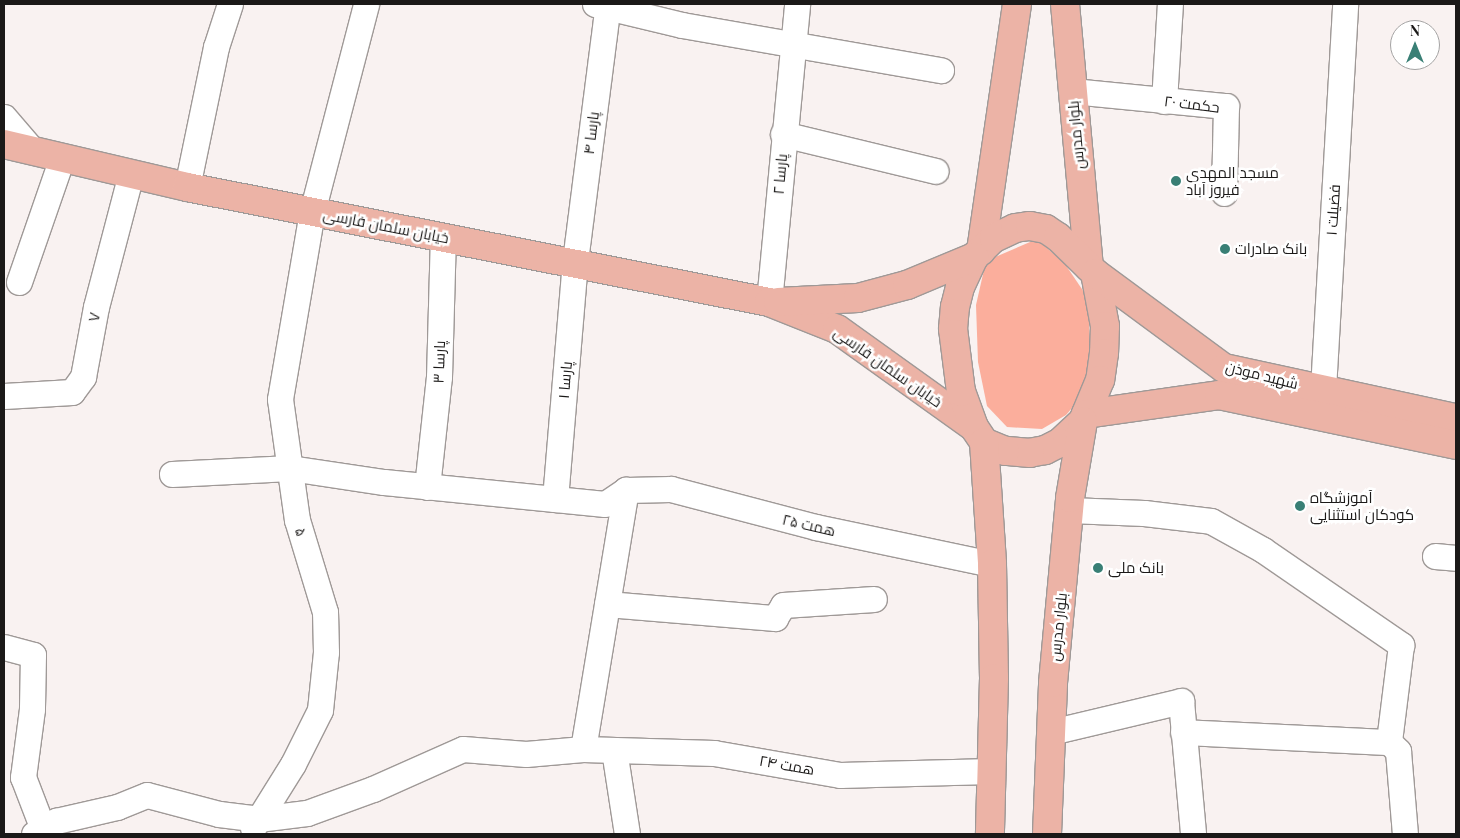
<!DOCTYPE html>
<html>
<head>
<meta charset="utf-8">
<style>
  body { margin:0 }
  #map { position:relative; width:1460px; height:838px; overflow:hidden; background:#f9f2f1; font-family:"Playfair Display",Cairo,serif }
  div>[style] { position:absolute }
  .green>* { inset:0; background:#fbae9c }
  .roads { filter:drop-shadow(1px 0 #9f9997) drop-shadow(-1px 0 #9f9997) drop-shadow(0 1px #9f9997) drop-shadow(0 -1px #9f9997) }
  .minor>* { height:25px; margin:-12.5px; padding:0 12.5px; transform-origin:12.5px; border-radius:12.5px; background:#fff }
  .major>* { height:28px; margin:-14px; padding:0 14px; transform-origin:14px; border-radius:14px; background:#ecb3a6 }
  .dots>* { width:14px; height:14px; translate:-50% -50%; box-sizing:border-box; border:2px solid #fff; border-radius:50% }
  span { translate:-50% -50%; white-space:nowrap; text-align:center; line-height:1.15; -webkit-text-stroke:5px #fff; paint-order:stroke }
  .street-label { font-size:15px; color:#1b1918 }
  .poi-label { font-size:15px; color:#1b1918 }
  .left { translate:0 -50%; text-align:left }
  .frame { position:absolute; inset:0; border:5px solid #1b1918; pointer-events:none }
  .north { position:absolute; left:1390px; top:20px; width:50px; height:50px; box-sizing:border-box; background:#fff; border:1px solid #a4a3a3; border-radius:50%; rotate:0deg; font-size:14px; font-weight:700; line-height:20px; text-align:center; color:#1b1918 }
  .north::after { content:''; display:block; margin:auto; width:18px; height:22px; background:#397f75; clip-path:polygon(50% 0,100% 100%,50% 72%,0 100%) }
</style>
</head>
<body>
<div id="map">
  <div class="green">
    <i style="clip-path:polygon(1037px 239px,1065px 264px,1088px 298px,1091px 368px,1079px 400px,1066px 415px,1042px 429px,1007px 427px,987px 406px,978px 362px,976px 305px,986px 261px)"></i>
  </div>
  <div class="roads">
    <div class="minor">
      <i style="left:595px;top:4px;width:89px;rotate:13.6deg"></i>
      <i style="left:682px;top:25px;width:263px;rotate:9.9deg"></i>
      <i style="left:1072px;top:91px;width:155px;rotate:5.6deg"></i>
      <i style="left:1226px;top:106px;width:87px;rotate:91.3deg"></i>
      <i style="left:1164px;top:101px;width:97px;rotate:-86.5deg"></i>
      <i style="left:4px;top:117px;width:45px;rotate:49.5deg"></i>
      <i style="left:783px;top:134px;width:157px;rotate:13.6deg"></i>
      <i style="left:187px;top:187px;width:143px;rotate:-78.3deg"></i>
      <i style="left:216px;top:47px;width:45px;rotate:-72deg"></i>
      <i style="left:19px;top:282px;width:131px;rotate:-70.9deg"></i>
      <i style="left:769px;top:302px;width:299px;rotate:-84.6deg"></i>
      <i style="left:4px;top:396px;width:68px;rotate:-3.4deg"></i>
      <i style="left:72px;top:392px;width:19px;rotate:-54deg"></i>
      <i style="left:83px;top:377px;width:71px;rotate:-79.5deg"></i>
      <i style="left:96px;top:307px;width:138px;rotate:-75.3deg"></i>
      <i style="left:1318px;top:408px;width:20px;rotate:-75deg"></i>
      <i style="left:1323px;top:389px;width:386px;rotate:-86.7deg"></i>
      <i style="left:172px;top:474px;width:118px;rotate:-2.9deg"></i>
      <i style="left:290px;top:468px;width:95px;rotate:8.5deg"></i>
      <i style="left:384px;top:482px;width:222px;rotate:5.7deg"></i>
      <i style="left:605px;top:504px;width:25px;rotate:-34deg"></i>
      <i style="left:427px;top:487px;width:111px;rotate:-83.8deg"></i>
      <i style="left:439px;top:377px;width:140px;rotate:-88.4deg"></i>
      <i style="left:626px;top:490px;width:45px;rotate:-1.3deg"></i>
      <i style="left:671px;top:489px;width:150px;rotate:14.7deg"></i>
      <i style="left:816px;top:527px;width:180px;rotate:11.9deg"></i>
      <i style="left:555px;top:499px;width:239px;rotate:-85.2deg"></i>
      <i style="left:575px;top:261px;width:259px;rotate:-82.7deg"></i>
      <i style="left:1069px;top:510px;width:75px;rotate:2.3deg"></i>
      <i style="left:1144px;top:513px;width:67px;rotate:6.8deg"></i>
      <i style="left:1211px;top:521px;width:60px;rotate:29.1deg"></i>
      <i style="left:1263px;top:550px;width:168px;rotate:34.5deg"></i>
      <i style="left:1401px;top:645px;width:98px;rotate:97.1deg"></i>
      <i style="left:1389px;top:742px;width:13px;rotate:45deg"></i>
      <i style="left:1398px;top:751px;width:83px;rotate:85.2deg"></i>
      <i style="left:1435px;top:556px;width:21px;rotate:5deg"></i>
      <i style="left:607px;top:604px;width:169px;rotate:4.8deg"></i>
      <i style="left:775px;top:618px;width:15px;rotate:-58deg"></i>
      <i style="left:783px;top:605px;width:91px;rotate:-3.8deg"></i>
      <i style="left:4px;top:647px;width:30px;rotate:15deg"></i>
      <i style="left:33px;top:655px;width:54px;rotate:91.1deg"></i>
      <i style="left:32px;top:709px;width:69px;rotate:97.5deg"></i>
      <i style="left:23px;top:777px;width:56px;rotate:69deg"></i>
      <i style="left:1051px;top:732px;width:134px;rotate:-13.4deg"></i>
      <i style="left:1181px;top:701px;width:134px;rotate:84.8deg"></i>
      <i style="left:1183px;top:732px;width:206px;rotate:2.8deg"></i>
      <i style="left:583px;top:749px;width:263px;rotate:-80.6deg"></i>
      <i style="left:614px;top:750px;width:85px;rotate:81.2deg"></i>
      <i style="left:253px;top:828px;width:75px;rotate:-58deg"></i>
      <i style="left:293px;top:764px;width:60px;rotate:-63.4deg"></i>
      <i style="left:320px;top:710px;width:58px;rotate:-84.1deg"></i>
      <i style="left:326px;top:652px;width:40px;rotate:-91.4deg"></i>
      <i style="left:325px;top:612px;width:96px;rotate:-106.9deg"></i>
      <i style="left:297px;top:520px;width:122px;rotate:-98deg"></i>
      <i style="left:280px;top:399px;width:190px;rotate:-80.3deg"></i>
      <i style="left:312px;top:212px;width:215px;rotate:-75.4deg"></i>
      <i style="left:34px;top:834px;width:26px;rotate:-31deg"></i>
      <i style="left:56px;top:821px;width:63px;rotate:-12.9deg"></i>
      <i style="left:117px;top:807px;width:32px;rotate:-22deg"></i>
      <i style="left:147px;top:795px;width:74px;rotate:14.8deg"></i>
      <i style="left:219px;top:814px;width:39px;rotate:7deg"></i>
      <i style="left:258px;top:819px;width:49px;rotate:-7deg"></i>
      <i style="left:307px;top:813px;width:70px;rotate:-20deg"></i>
      <i style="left:373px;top:789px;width:98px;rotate:-24deg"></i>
      <i style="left:463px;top:749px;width:63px;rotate:4.5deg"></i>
      <i style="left:526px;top:754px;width:57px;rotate:-5deg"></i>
      <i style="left:583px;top:749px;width:131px;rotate:1.7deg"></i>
      <i style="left:714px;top:753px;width:128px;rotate:9.9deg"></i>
      <i style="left:840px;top:775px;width:152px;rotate:-1.5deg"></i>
    </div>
    <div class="major">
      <i style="left:1065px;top:4px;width:264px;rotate:84.8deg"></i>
      <i style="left:4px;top:144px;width:188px;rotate:13.2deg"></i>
      <i style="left:187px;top:187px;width:593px;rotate:11.18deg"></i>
      <i style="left:769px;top:302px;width:73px;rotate:21.7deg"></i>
      <i style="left:837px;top:329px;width:168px;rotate:35.6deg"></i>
      <i style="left:981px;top:251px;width:250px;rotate:-81.7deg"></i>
      <i style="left:1095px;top:273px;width:54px;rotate:79.3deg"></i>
      <i style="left:1105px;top:326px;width:27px;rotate:92deg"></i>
      <i style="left:1104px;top:353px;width:27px;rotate:98deg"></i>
      <i style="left:1100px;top:380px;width:44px;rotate:112.5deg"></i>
      <i style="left:1083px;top:421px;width:33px;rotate:137deg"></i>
      <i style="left:1059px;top:443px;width:16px;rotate:153deg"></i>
      <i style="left:1045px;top:450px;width:15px;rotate:169deg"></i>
      <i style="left:1030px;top:453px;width:25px;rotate:-175deg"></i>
      <i style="left:1005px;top:451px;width:23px;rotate:-157deg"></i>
      <i style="left:984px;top:442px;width:18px;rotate:-124deg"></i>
      <i style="left:974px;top:427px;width:37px;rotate:-110deg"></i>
      <i style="left:961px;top:392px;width:64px;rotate:-97.2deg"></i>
      <i style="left:953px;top:329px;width:22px;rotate:-85deg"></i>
      <i style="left:955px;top:307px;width:21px;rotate:-76deg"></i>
      <i style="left:960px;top:287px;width:33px;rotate:-65deg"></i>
      <i style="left:974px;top:257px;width:28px;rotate:-44deg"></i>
      <i style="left:994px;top:238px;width:23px;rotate:-25deg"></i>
      <i style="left:1015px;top:228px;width:15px;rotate:-8deg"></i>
      <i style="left:1030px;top:226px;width:16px;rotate:11deg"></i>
      <i style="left:1046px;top:229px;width:14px;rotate:34deg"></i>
      <i style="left:1058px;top:237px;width:52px;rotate:44.2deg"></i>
      <i style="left:1095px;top:273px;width:160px;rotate:36.4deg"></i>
      <i style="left:1224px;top:368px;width:237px;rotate:12.2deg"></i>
      <i style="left:778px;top:302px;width:80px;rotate:-2.9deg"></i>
      <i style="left:858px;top:298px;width:51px;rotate:-14.9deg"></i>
      <i style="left:907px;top:285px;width:73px;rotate:-22.7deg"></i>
      <i style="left:1086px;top:414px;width:134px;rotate:-8.1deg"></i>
      <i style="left:1219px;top:395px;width:242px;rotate:11.9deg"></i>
      <i style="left:984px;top:442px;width:122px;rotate:86.2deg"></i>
      <i style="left:992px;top:564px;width:114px;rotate:89deg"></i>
      <i style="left:994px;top:678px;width:156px;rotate:91.5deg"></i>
      <i style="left:1047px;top:834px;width:151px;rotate:-87.7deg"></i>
      <i style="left:1053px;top:683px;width:186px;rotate:-84.7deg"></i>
      <i style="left:1070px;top:498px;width:78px;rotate:-80.4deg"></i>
    </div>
  </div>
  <div class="dots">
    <i style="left:1176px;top:181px;background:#397f75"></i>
    <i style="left:1225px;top:249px;background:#397f75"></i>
    <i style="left:1300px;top:506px;background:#397f75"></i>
    <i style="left:1098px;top:568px;background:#397f75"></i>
  </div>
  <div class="street-label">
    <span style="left:1192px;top:104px;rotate:7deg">حکمت ۲۰</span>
    <span style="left:591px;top:133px;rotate:-83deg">پارسا ۴</span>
    <span style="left:1076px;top:135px;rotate:-95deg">بلوار مدرس</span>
    <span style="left:780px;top:174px;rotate:-85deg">پارسا ۲</span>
    <span style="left:1333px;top:210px;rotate:-86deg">فضیلت ۱</span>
    <span style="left:386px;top:226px;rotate:11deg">خیابان سلمان فارسی</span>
    <span style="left:94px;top:317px;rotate:-79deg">۷</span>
    <span style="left:439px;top:362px;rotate:-88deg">پارسا ۳</span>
    <span style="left:888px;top:367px;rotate:35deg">خیابان سلمان فارسی</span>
    <span style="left:1262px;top:375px;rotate:14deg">شهید موذن</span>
    <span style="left:565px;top:380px;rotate:-85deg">پارسا ۱</span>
    <span style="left:809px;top:525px;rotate:13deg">همت ۲۵</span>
    <span style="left:301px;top:532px;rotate:73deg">۵</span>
    <span style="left:1058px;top:627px;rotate:-84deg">بلوار مدرس</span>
    <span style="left:787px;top:765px;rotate:10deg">همت ۲۴</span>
  </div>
  <div class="poi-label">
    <span class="left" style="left:1186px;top:181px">مسجد المهدی<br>فیروز آباد</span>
    <span class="left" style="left:1235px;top:249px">بانک صادرات</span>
    <span class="left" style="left:1310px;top:506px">آموزشگاه<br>کودکان استثنایی</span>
    <span class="left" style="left:1108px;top:568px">بانک ملی</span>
  </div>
  <div class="frame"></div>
  <div class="north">N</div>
</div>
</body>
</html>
